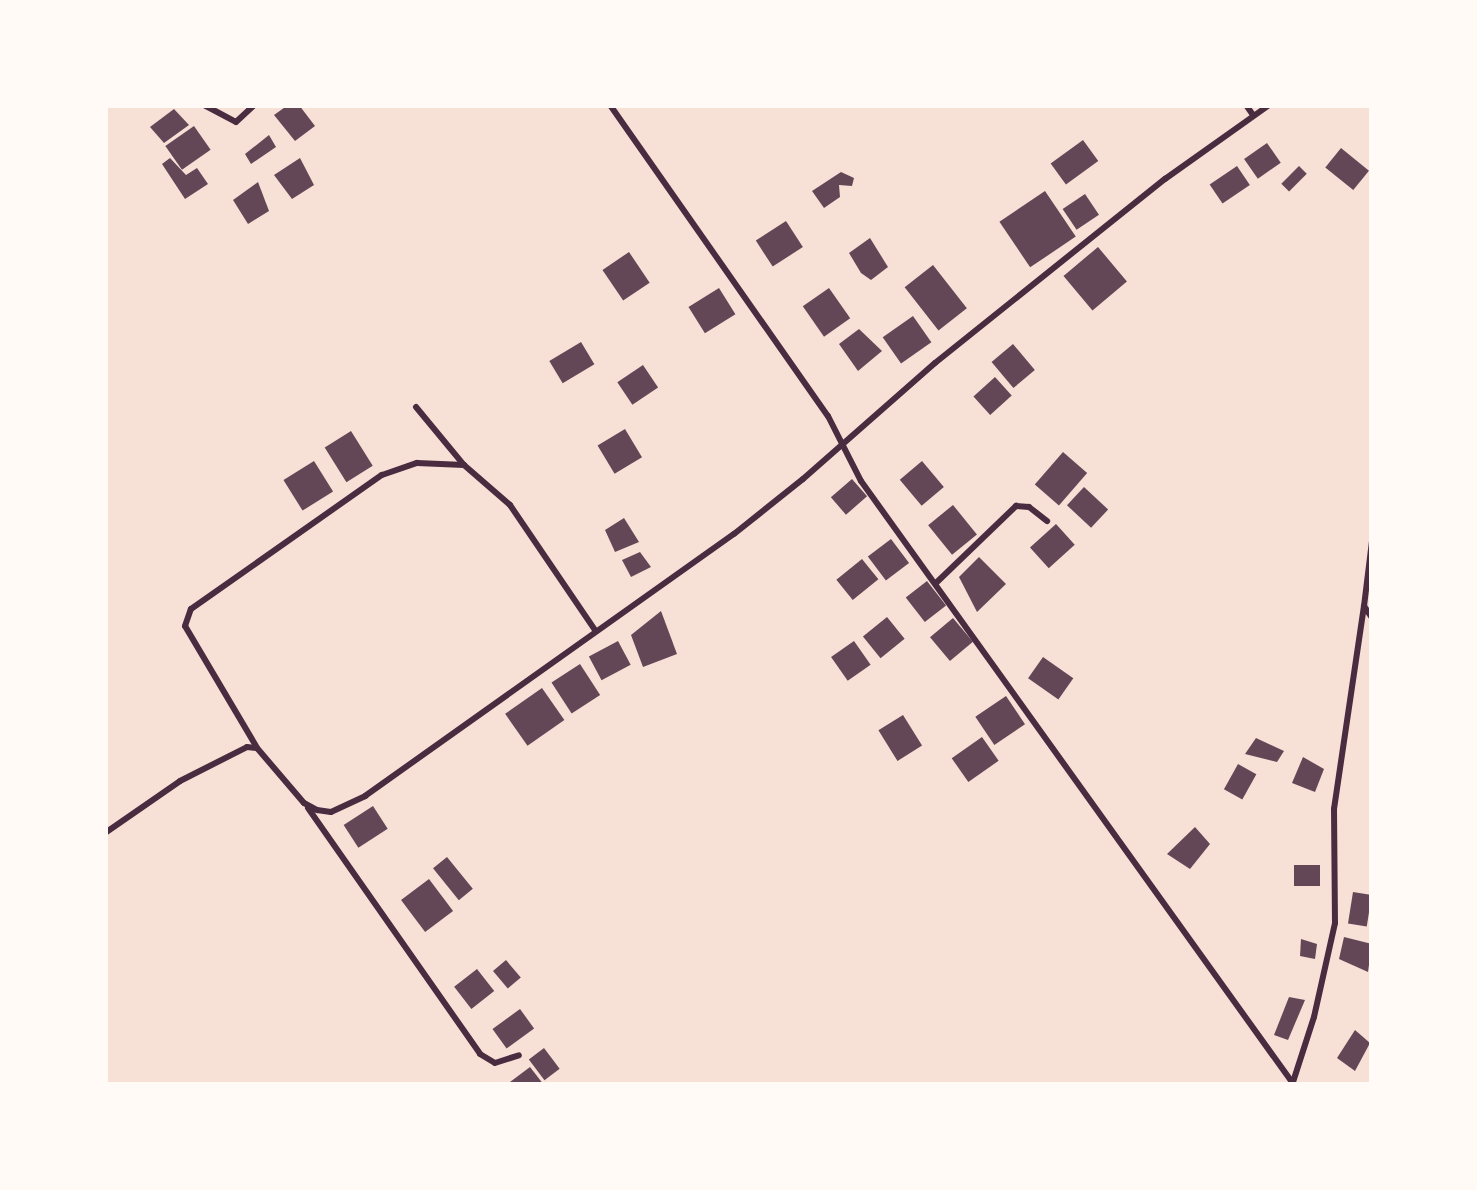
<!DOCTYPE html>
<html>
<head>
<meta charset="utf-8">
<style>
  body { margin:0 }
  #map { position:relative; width:1477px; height:1190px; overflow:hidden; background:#f7e1d7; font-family:"Libre Baskerville",serif }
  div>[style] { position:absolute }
  .building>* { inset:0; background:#644757; transform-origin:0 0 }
  .minor>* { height:6px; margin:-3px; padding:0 3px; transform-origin:3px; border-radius:3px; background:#4a2c40 }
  span { translate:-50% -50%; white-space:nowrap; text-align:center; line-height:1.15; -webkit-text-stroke:9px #fffaf5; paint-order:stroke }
  .frame { position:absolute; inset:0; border:108px solid #fffaf5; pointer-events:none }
</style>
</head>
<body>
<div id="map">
  <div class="building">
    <i style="clip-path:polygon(288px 105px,299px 105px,315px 126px,295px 141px,274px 115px)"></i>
    <i style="clip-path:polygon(174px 109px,189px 125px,164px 143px,150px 127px)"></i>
    <i style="left:194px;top:126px;width:29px;height:35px;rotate:55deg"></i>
    <i style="clip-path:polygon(269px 135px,276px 147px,251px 164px,245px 154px)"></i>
    <i style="left:1083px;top:140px;width:26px;height:40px;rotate:54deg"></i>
    <i style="left:1267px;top:143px;width:24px;height:28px;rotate:55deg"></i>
    <i style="left:1341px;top:148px;width:36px;height:25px;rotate:39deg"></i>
    <i style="clip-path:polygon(170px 158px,186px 175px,197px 168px,208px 184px,185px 199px,162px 164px)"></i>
    <i style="clip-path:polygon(300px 158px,314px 185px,292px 199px,274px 175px)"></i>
    <i style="left:1237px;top:166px;width:23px;height:33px;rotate:56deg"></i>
    <i style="left:1299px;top:166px;width:11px;height:25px;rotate:45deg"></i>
    <i style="clip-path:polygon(841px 172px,854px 178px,852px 186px,839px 185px,840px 197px,824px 208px,812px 191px)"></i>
    <i style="clip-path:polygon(258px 182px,269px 211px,248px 224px,233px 200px)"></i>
    <i style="left:1045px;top:191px;width:55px;height:55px;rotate:56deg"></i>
    <i style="left:1085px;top:194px;width:25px;height:27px;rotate:56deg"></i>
    <i style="left:786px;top:221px;width:31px;height:36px;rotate:57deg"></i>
    <i style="clip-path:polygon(870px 238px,888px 267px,871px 280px,861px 273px,849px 253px)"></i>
    <i style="left:1098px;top:247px;width:45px;height:45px;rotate:50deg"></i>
    <i style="left:629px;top:252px;width:37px;height:32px;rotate:56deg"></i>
    <i style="left:933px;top:265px;width:55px;height:36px;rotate:52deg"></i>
    <i style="left:719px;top:288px;width:31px;height:36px;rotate:58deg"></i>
    <i style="left:829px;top:288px;width:37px;height:32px;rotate:55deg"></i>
    <i style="left:913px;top:316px;width:32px;height:37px;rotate:55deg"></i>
    <i style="clip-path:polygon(859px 329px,882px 351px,858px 371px,839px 344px)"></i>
    <i style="left:581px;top:342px;width:26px;height:37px;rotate:59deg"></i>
    <i style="left:1013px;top:344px;width:34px;height:28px;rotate:50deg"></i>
    <i style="left:643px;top:365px;width:27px;height:31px;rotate:56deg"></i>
    <i style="left:995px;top:377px;width:25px;height:29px;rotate:48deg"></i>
    <i style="left:625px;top:429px;width:33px;height:32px;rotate:59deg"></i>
    <i style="left:351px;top:431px;width:41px;height:31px;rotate:58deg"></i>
    <i style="left:1063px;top:452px;width:32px;height:43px;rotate:41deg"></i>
    <i style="left:314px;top:461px;width:36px;height:36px;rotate:58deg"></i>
    <i style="left:922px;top:461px;width:34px;height:29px;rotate:50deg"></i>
    <i style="left:852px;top:479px;width:23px;height:28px;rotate:49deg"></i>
    <i style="left:1084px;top:487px;width:33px;height:25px;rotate:43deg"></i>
    <i style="left:953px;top:505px;width:38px;height:32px;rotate:51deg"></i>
    <i style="clip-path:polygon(624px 518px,639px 542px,615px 552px,605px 530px)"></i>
    <i style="left:1056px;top:524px;width:28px;height:35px;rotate:48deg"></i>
    <i style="left:891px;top:539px;width:30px;height:29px;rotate:53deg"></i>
    <i style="clip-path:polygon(640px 552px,651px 567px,631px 577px,622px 560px)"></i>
    <i style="clip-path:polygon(979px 557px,1006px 584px,977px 612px,959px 577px)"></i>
    <i style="left:862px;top:559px;width:26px;height:33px;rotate:51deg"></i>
    <i style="left:927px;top:581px;width:31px;height:27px;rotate:52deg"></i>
    <i style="clip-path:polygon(661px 611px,677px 654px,643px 667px,631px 635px)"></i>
    <i style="left:887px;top:617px;width:28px;height:31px;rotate:51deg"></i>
    <i style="left:953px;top:618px;width:31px;height:30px;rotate:50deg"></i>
    <i style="left:618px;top:641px;width:27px;height:33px;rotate:62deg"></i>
    <i style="left:854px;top:641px;width:29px;height:28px;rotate:55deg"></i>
    <i style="left:1043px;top:657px;width:37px;height:26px;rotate:35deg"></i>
    <i style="left:580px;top:664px;width:37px;height:34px;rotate:57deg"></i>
    <i style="left:542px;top:688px;width:39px;height:45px;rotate:55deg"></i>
    <i style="left:1006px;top:696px;width:34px;height:37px;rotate:56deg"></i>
    <i style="left:903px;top:715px;width:36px;height:29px;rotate:58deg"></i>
    <i style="left:982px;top:737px;width:29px;height:37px;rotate:55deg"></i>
    <i style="clip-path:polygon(1256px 738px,1284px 751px,1277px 762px,1245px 754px)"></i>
    <i style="clip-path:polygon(1303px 757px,1324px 769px,1315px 792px,1292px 783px)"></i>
    <i style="left:1238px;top:764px;width:21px;height:29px;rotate:29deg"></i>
    <i style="left:373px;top:806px;width:27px;height:35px;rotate:57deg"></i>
    <i style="clip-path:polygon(1195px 827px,1210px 844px,1190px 869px,1167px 854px)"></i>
    <i style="left:447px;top:857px;width:41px;height:18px;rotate:51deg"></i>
    <i style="left:1294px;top:865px;width:26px;height:21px"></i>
    <i style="left:429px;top:879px;width:40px;height:35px;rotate:53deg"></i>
    <i style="left:1353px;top:892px;width:19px;height:32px;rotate:9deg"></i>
    <i style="clip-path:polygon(1344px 937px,1372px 944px,1368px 972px,1339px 959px)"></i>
    <i style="clip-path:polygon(1301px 939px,1317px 944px,1315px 959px,1300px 956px)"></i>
    <i style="left:506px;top:960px;width:23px;height:17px;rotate:50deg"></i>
    <i style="left:477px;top:969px;width:28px;height:29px;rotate:52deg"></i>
    <i style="clip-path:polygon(1289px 997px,1305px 1000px,1288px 1040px,1274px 1035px)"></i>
    <i style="left:520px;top:1009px;width:24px;height:34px;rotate:54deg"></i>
    <i style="clip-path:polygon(1355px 1030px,1370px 1043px,1355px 1071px,1337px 1058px)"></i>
    <i style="left:544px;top:1048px;width:26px;height:19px;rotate:53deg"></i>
    <i style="clip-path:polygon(530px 1067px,544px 1085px,506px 1085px)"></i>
  </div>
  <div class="minor">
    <i style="left:204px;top:105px;width:36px;rotate:28deg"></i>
    <i style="left:236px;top:122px;width:25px;rotate:-43deg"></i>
    <i style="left:610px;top:105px;width:380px;rotate:55deg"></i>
    <i style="left:828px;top:416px;width:73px;rotate:63.1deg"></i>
    <i style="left:861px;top:481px;width:743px;rotate:54.36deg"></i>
    <i style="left:1246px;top:105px;width:12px;rotate:55deg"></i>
    <i style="left:416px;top:407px;width:75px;rotate:50.4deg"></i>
    <i style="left:464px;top:465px;width:61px;rotate:41deg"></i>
    <i style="left:510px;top:505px;width:151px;rotate:55.8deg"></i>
    <i style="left:1372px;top:541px;width:65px;rotate:97deg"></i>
    <i style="left:1364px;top:606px;width:14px;rotate:56deg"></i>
    <i style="left:937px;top:582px;width:110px;rotate:-43.9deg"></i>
    <i style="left:1016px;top:506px;width:13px;rotate:4deg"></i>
    <i style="left:1029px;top:507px;width:23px;rotate:38deg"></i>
    <i style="left:256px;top:746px;width:139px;rotate:-120.6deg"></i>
    <i style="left:185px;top:626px;width:18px;rotate:-71deg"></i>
    <i style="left:191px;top:609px;width:233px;rotate:-35.1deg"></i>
    <i style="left:382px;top:475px;width:37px;rotate:-19deg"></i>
    <i style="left:417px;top:463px;width:47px;rotate:2.4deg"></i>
    <i style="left:308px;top:808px;width:300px;rotate:55deg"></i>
    <i style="left:480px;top:1054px;width:17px;rotate:31deg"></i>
    <i style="left:495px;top:1063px;width:25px;rotate:-18deg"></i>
    <i style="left:105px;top:833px;width:91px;rotate:-34.7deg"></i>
    <i style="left:180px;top:781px;width:75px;rotate:-26.9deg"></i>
    <i style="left:247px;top:747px;width:10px;rotate:6deg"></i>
    <i style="left:257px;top:748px;width:72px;rotate:49.5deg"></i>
    <i style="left:304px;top:803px;width:15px;rotate:28deg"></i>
    <i style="left:317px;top:810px;width:14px;rotate:8deg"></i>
    <i style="left:331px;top:812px;width:38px;rotate:-25deg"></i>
    <i style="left:365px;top:796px;width:453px;rotate:-35.4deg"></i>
    <i style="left:734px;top:534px;width:88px;rotate:-38.6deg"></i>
    <i style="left:803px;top:479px;width:176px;rotate:-41.3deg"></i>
    <i style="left:935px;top:363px;width:295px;rotate:-38.7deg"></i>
    <i style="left:1165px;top:179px;width:128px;rotate:-35.4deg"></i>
    <i style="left:1293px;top:1082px;width:68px;rotate:-72.1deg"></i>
    <i style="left:1314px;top:1017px;width:96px;rotate:-77.4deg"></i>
    <i style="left:1335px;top:923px;width:114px;rotate:-90.5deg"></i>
    <i style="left:1334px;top:809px;width:205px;rotate:-81.6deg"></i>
  </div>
  <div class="frame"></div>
</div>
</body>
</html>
